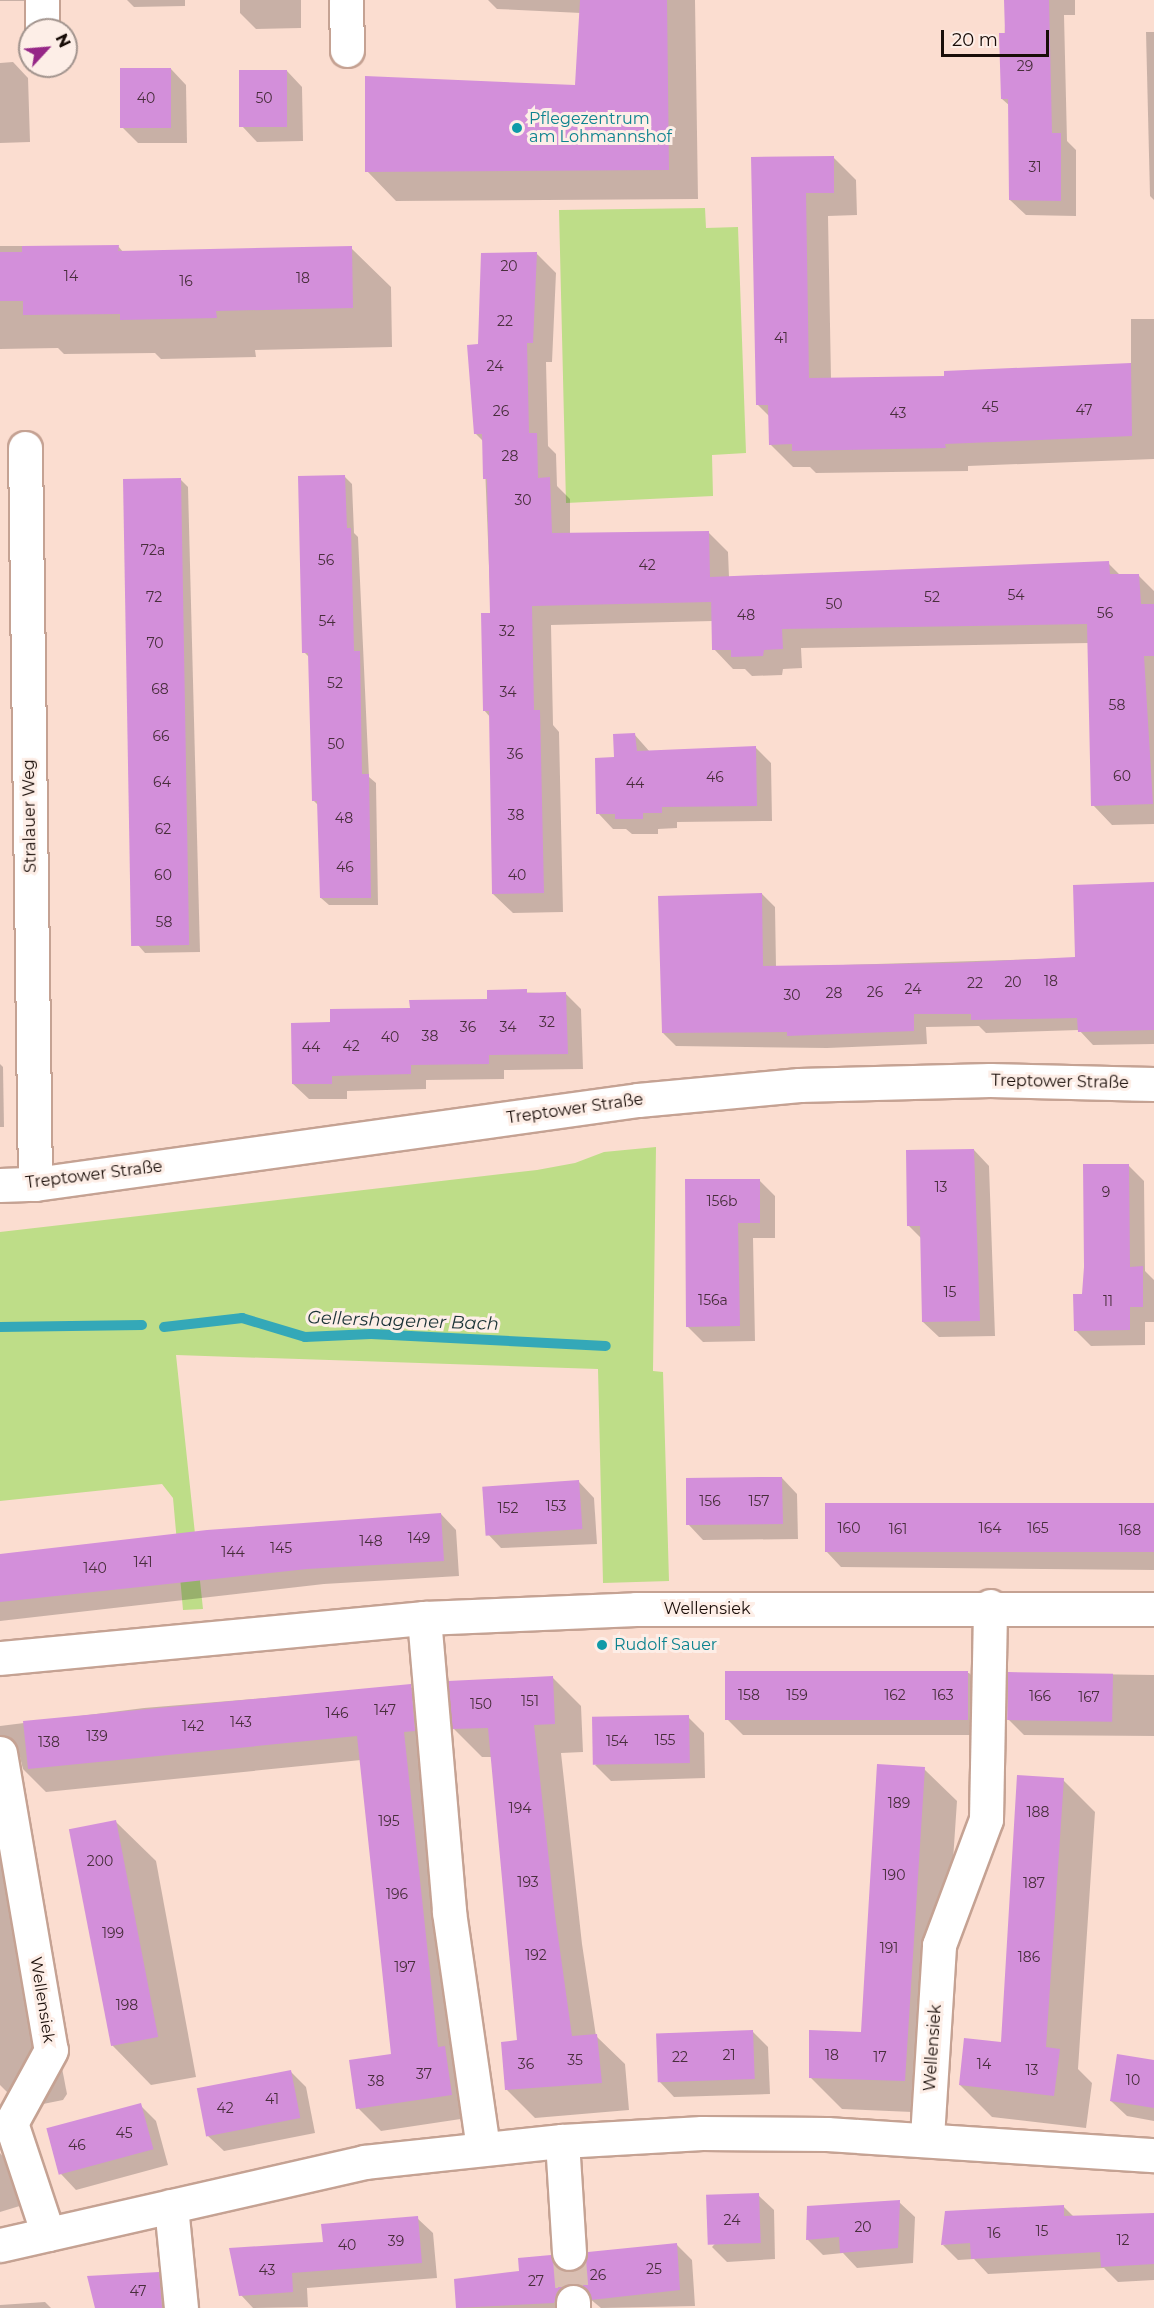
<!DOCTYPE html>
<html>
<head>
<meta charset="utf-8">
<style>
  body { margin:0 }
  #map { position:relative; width:1154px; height:2308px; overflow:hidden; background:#fbddd0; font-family:Montserrat,sans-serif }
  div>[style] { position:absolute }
  .green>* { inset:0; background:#bedd88 }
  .shadow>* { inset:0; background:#0003; transform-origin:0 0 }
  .stream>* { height:10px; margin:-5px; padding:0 5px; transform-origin:5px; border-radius:5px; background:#34a8b8 }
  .building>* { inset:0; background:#d38fda; transform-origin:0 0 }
  .minor-tunnel>* { height:33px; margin-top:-16.5px; transform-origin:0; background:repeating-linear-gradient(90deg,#d9beb2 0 33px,transparent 0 49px) }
  .roads { filter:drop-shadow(2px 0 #c5a293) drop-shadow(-2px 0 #c5a293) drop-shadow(0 2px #c5a293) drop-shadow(0 -2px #c5a293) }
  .minor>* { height:33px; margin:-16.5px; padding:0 16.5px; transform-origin:16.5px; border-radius:16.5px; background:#fff }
  .dots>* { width:16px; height:16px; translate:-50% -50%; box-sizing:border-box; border:3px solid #fdeee7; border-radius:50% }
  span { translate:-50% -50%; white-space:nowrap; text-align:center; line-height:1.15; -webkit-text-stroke:6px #fdeee7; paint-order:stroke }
  .number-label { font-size:14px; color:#482e3c }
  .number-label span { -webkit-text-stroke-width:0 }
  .culture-label { font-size:16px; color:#0d838f }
  .left { translate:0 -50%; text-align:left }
  .street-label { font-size:16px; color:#190d08 }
  .water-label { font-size:18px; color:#1b3337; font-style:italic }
  .north { position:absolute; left:18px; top:18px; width:60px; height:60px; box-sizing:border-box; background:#fdeee7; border:2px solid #a2948e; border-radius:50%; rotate:64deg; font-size:16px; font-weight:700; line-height:24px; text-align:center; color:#190d08 }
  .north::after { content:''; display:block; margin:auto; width:21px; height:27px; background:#962787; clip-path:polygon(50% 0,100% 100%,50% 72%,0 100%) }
  .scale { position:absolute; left:941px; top:30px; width:108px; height:27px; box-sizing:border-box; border:3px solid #190d08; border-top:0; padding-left:8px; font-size:18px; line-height:21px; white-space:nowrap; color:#190d08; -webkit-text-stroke:4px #fdeee7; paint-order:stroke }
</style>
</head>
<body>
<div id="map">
  <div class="green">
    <i style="clip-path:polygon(705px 208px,706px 228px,738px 227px,746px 453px,712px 455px,713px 496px,566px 503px,559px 210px)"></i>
    <i style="clip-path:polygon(656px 1147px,653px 1371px,663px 1372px,669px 1581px,603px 1583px,598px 1369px,176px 1355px,203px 1609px,183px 1610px,173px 1498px,162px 1484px,0 1501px,0 1232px,537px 1170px,575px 1163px,604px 1152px)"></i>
  </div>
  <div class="shadow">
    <i style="left:0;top:0;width:26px;height:1px"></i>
    <i style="clip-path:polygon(127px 0,185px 0,185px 6px,134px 7px)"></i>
    <i style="clip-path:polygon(240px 0,301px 0,301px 28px,256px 29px,240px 13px)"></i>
    <i style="clip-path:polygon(488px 0,695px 0,698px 199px,396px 201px,367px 171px,577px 87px,581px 13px,497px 9px)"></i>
    <i style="clip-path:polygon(1006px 0,1075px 0,1075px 15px,1064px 15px,1067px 141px,1076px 150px,1076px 216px,1026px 215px,1010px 200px,1010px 106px,1002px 99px)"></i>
    <i style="clip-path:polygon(1146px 32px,1154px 32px,1154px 200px,1150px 196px)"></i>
    <i style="clip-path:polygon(13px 62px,28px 78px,30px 142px,0 143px,0 63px)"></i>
    <i style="clip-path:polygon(171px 69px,186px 85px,187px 143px,138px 143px,122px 127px)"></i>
    <i style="clip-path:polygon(287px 71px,302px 87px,303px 141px,257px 142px,242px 126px)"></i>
    <i style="clip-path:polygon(833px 157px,856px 180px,857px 215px,828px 216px,831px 379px,946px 377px,946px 372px,1131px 365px,1131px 319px,1154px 319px,1154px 459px,968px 466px,968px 471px,816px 473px,810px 467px,793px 467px,770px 444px,770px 417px,757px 404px,753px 158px)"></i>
    <i style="clip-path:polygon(0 246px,118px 246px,124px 253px,351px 248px,391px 287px,392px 347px,255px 350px,256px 357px,161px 359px,155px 353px,64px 354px,58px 348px,0 349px)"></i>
    <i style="clip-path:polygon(536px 253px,556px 273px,552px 362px,546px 362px,548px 446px,556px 454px,557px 486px,570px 499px,570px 534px,708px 532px,728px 552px,729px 577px,1108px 563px,1121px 576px,1139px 576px,1154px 591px,1154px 824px,1112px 825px,1093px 805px,1089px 643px,801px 648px,802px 668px,783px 669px,782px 675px,752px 676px,745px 669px,733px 669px,714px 649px,713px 621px,551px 625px,553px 725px,559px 732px,563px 912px,513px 913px,493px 894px,490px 717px,484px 710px,491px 615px,484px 442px,475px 433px,468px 346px,480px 346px)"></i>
    <i style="clip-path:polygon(345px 477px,352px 484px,354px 533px,358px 537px,369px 777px,376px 783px,378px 905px,329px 905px,321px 898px,319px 806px,313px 800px,310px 658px,304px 652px)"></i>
    <i style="clip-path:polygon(180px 479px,188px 487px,200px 952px,145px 953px,138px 945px)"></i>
    <i style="clip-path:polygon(634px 734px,650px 752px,756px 748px,771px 763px,772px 821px,677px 822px,677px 828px,658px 829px,658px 834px,632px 834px,626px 829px,613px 829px,598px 813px,615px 759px)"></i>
    <i style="clip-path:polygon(1154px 883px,1154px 1044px,1093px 1045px,1079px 1030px,986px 1033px,979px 1026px,926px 1027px,927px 1044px,827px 1048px,676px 1046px,663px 1033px,762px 894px,775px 907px,776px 967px,1077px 958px)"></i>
    <i style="clip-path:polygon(489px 991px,566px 994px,581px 1009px,583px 1069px,504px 1070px,504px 1079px,426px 1080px,426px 1089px,347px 1091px,347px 1099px,309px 1099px,293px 1084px,411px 1010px,489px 1000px)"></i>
    <i style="clip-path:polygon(0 1064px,3px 1067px,4px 1127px,0 1127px)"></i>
    <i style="clip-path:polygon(974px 1150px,989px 1166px,995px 1336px,939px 1337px,923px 1322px,921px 1238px,908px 1225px)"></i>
    <i style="clip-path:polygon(1128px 1165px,1144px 1181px,1145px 1271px,1154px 1280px,1154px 1322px,1145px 1322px,1145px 1345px,1091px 1346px,1075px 1330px)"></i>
    <i style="clip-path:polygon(686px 1180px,759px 1180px,775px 1196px,775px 1238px,753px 1238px,755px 1341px,703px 1342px,687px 1326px)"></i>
    <i style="clip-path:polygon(782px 1478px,797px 1494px,798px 1539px,703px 1540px,688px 1524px)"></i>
    <i style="clip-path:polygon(579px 1482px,594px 1498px,597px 1544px,501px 1548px,486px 1532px)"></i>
    <i style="clip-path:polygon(1154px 1508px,1154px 1570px,841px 1567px,826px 1551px)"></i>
    <i style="clip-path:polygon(441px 1514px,456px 1530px,459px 1576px,324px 1584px,0 1621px,0 1556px)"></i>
    <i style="clip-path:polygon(727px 1673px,969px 1673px,985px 1689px,984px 1735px,743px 1735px,727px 1719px)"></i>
    <i style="clip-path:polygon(1009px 1673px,1154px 1675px,1154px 1736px,1024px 1735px,1008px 1719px)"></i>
    <i style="clip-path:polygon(553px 1678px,581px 1706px,583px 1752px,561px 1753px,582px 1944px,596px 2036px,625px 2064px,629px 2110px,535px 2118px,507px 2090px,519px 2042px,492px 1757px,482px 1757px,454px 1729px)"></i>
    <i style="clip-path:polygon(410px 1686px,433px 1709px,474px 2117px,381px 2131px,358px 2108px,392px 2055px,361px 1760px,46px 1792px,23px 1769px,20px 1757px,5px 1770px,0 1797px,0 1726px,144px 1708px)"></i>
    <i style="clip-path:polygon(688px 1717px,704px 1733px,705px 1778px,611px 1781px,595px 1765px)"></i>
    <i style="clip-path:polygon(924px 1769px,957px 1801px,936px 2113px,842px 2109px,810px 2077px,863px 2033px)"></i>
    <i style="clip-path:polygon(1063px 1780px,1095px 1812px,1078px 2069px,1092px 2083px,1086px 2128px,992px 2117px,960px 2085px,1002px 2044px)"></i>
    <i style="clip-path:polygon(116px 1822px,156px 1861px,196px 2077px,151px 2085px,112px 2045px)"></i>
    <i style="clip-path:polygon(0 1859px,27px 1886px,67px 2094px,63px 2100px,23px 2108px,0 2085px)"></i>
    <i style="clip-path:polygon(753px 2032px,768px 2047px,770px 2094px,674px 2097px,659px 2081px)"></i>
    <i style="clip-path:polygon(1154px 2062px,1154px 2121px,1127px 2116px,1111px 2101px)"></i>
    <i style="clip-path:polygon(291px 2072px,306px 2087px,315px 2133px,224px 2151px,208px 2136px)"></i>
    <i style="clip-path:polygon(140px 2105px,156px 2121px,168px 2165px,76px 2190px,61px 2174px)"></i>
    <i style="clip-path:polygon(0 2153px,8px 2162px,23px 2205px,0 2212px)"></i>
    <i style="clip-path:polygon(758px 2195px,774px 2210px,775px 2259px,727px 2262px,712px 2247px)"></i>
    <i style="clip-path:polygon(899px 2202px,915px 2217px,913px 2263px,857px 2268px,843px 2253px,823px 2255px,807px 2239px)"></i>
    <i style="clip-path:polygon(1063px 2206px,1074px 2217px,1154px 2215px,1154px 2280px,1118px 2282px,1104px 2268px,988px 2274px,974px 2259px,958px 2260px,943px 2245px)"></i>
    <i style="clip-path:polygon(417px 2218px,433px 2233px,437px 2278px,307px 2288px,308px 2307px,253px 2308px,241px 2295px,324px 2243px)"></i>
    <i style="clip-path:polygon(677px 2245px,692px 2260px,695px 2306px,601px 2308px,589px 2298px,572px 2308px,458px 2308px,455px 2280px,521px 2273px,550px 2257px,571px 2273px)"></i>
    <i style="clip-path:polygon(158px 2273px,174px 2289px,176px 2308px,97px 2308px)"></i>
    <i style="clip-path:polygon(45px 2302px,51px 2308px,0 2308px,0 2305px)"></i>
  </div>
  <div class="stream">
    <i style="left:0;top:1327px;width:142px;rotate:-0.8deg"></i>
    <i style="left:164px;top:1327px;width:79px;rotate:-6.6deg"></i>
    <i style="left:242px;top:1318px;width:66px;rotate:16.8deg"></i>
    <i style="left:305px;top:1337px;width:66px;rotate:-2.6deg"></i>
    <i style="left:371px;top:1334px;width:235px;rotate:2.9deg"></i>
  </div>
  <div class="building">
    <i style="clip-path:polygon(580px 0,667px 0,669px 170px,365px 172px,365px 76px,575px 85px)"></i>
    <i style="clip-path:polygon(1004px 0,1049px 0,1052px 133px,1061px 133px,1061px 201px,1009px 200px,1008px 99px,1001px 99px,999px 33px,1005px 33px)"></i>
    <i style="left:120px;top:68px;width:51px;height:60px"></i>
    <i style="left:239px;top:70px;width:48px;height:57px"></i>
    <i style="clip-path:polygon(834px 156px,834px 193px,806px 193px,809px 378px,944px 376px,944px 371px,1131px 363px,1132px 436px,945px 444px,946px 448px,792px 451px,792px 444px,769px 445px,768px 405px,756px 405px,751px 157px)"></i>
    <i style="clip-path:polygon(119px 245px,118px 251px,352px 246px,353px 308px,216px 311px,217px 318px,120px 320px,120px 314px,23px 315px,23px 301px,0 301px,0 252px,22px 252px,22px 246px)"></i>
    <i style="clip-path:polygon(537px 252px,533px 343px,527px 343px,529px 433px,537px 433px,538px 478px,550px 477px,552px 533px,709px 531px,710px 577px,1109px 561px,1110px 574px,1139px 574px,1141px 604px,1154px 604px,1154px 656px,1144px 656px,1153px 804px,1091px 806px,1087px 624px,782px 629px,783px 649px,764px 650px,763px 656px,731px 657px,731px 650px,712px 650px,711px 595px,711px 602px,532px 606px,534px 710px,540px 710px,544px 893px,492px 894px,489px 711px,483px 711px,481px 613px,490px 613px,487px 479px,483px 479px,482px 434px,474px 434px,467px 345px,478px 344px,481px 253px)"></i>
    <i style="clip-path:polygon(345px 475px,347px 528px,351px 528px,354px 651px,360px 651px,362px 774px,369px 774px,371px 898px,320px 898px,317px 801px,312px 801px,308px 653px,302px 653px,298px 476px)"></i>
    <i style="left:181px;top:478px;width:467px;height:58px;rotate:89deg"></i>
    <i style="clip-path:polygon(635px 733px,637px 751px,756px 746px,757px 806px,662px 807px,662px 813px,643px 813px,643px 819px,615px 819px,615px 814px,596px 814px,595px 758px,614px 757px,613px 734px)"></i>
    <i style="clip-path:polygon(1154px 882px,1154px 1030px,1078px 1032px,1077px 1018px,971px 1020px,971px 1014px,914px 1014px,914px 1031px,787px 1036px,787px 1032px,662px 1033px,658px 896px,762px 893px,763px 966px,956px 963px,1075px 957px,1073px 885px)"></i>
    <i style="clip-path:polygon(527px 989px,527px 993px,566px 992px,568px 1054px,489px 1055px,489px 1064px,411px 1065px,411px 1074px,332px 1076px,332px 1084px,292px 1084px,291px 1023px,330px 1022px,330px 1009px,410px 1008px,409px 1000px,487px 999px,487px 990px)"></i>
    <i style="clip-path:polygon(974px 1149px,980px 1321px,922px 1322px,920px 1226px,907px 1226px,906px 1150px)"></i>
    <i style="clip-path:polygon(1083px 1164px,1129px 1164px,1130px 1267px,1143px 1266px,1143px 1307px,1130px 1307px,1130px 1330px,1074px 1331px,1073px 1294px,1082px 1294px,1084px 1267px)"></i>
    <i style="clip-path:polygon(685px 1179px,760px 1179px,760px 1223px,738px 1223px,740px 1326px,686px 1327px)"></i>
    <i style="clip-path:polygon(761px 1477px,782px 1477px,783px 1524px,686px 1525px,686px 1478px)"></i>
    <i style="left:579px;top:1480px;width:49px;height:97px;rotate:86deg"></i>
    <i style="left:825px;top:1503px;width:329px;height:49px"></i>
    <i style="clip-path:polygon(441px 1513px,444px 1561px,307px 1569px,0 1602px,0 1554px,207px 1530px)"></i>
    <i style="left:725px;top:1671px;width:243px;height:49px"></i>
    <i style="left:1008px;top:1672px;width:105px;height:48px;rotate:1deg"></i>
    <i style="clip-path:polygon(553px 1676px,555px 1724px,534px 1725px,555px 1915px,572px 2036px,597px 2034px,602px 2083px,505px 2090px,501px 2042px,517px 2040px,488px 1728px,452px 1729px,448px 1681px)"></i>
    <i style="clip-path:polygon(411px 1684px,415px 1731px,404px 1732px,438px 2047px,445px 2046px,452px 2095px,356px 2109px,349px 2060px,391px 2054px,357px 1736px,28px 1769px,23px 1721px)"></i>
    <i style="left:689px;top:1715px;width:48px;height:97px;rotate:89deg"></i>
    <i style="clip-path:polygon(877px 1764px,925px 1767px,905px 2081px,809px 2078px,809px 2030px,861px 2032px)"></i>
    <i style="clip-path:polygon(1017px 1775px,1064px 1778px,1046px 2047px,1060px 2049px,1054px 2096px,959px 2085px,964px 2038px,1001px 2042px)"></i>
    <i style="left:116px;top:1820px;width:221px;height:48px;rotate:79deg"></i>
    <i style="left:753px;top:2030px;width:49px;height:97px;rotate:88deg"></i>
    <i style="clip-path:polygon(1117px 2054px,1154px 2060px,1154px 2108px,1110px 2101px)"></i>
    <i style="left:291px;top:2070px;width:49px;height:96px;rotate:79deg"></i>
    <i style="left:141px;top:2103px;width:48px;height:98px;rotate:75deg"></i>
    <i style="left:759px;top:2193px;width:50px;height:53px;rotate:88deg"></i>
    <i style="clip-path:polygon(900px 2200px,898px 2248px,840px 2253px,839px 2237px,806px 2240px,807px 2206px)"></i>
    <i style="clip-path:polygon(1064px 2205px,1064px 2216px,1154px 2213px,1154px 2264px,1101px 2267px,1100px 2252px,971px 2259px,970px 2243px,941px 2245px,945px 2211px)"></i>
    <i style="clip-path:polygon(418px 2216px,422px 2263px,292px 2273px,293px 2292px,239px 2296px,229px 2248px,323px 2242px,321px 2224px)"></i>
    <i style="clip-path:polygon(677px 2243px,680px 2290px,591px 2300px,583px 2286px,572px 2283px,557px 2292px,554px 2303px,456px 2308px,454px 2279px,519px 2271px,518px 2258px,551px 2255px,560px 2269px,571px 2272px,585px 2262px,588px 2252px)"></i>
    <i style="clip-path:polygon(159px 2272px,162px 2308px,95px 2308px,87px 2276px)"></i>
  </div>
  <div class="minor-tunnel">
    <i style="left:569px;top:2253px;width:49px;rotate:85.3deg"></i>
  </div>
  <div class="roads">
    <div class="minor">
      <i style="left:42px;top:0;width:30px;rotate:90deg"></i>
      <i style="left:346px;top:0;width:50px;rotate:88.9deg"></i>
      <i style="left:25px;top:448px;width:736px;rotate:89.22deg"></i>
      <i style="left:0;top:1185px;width:35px;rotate:-2deg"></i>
      <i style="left:35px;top:1184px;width:609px;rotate:-7.93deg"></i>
      <i style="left:638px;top:1100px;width:162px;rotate:-5.3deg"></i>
      <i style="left:799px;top:1085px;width:191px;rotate:-1.5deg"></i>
      <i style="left:990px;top:1080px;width:164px;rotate:1.4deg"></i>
      <i style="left:424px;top:1618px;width:295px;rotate:85.1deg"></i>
      <i style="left:449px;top:1912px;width:237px;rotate:81.8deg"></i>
      <i style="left:0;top:1658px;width:426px;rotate:-5.4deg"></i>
      <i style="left:424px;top:1618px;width:212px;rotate:-2.4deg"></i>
      <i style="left:636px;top:1609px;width:518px"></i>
      <i style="left:0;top:1753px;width:301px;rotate:80.3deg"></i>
      <i style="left:51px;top:2050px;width:83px;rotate:118.7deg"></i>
      <i style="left:11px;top:2123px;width:117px;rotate:71.6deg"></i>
      <i style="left:927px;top:2137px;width:192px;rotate:-86.4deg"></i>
      <i style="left:939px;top:1945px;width:134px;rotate:-69.5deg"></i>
      <i style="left:986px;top:1819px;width:213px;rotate:-88.9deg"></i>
      <i style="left:562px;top:2141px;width:112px;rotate:86.4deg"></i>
      <i style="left:171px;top:2206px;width:102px;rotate:84.4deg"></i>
      <i style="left:0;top:2245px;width:373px;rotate:-12.8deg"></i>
      <i style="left:364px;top:2162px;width:199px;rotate:-6.1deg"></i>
      <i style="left:562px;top:2141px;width:140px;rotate:-3.3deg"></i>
      <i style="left:702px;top:2133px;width:125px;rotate:0.5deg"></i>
      <i style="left:827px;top:2134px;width:328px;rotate:3.7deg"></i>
      <i style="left:573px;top:2302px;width:6px;rotate:90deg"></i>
    </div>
  </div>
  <div class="dots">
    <i style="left:517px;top:128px;background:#0f9aa8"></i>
    <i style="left:602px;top:1645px;background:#0f9aa8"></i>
  </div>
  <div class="number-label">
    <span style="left:1025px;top:66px">29</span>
    <span style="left:146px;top:98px">40</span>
    <span style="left:264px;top:98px">50</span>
    <span style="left:1035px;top:167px">31</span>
    <span style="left:509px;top:266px">20</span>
    <span style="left:71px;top:276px">14</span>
    <span style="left:303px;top:278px">18</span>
    <span style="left:186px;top:281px">16</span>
    <span style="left:505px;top:321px">22</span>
    <span style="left:781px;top:338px">41</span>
    <span style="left:495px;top:366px">24</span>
    <span style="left:990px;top:407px">45</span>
    <span style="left:1084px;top:410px">47</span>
    <span style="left:501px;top:411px">26</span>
    <span style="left:898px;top:413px">43</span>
    <span style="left:510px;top:456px">28</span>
    <span style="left:523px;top:500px">30</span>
    <span style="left:153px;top:550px">72a</span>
    <span style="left:326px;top:560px">56</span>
    <span style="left:647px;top:565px">42</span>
    <span style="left:1016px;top:595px">54</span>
    <span style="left:154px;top:597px">72</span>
    <span style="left:932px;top:597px">52</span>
    <span style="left:834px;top:604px">50</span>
    <span style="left:1105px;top:613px">56</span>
    <span style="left:746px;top:615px">48</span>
    <span style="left:327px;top:621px">54</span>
    <span style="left:507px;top:631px">32</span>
    <span style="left:155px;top:643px">70</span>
    <span style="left:335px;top:683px">52</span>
    <span style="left:160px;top:689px">68</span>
    <span style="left:508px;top:692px">34</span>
    <span style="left:1117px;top:705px">58</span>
    <span style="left:161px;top:736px">66</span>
    <span style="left:336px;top:744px">50</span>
    <span style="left:515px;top:754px">36</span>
    <span style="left:1122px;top:776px">60</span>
    <span style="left:715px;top:777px">46</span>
    <span style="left:162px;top:782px">64</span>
    <span style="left:635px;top:783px">44</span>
    <span style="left:516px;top:815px">38</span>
    <span style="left:344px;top:818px">48</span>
    <span style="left:163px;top:829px">62</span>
    <span style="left:345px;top:867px">46</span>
    <span style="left:163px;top:875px">60</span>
    <span style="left:517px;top:875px">40</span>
    <span style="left:164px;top:922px">58</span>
    <span style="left:1051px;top:981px">18</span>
    <span style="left:1013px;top:982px">20</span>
    <span style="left:975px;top:983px">22</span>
    <span style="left:913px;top:989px">24</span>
    <span style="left:875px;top:992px">26</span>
    <span style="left:834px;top:993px">28</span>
    <span style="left:792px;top:995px">30</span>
    <span style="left:547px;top:1022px">32</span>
    <span style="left:468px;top:1027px">36</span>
    <span style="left:508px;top:1027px">34</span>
    <span style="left:430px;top:1036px">38</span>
    <span style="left:390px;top:1037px">40</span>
    <span style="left:351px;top:1046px">42</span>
    <span style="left:311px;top:1047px">44</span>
    <span style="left:941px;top:1187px">13</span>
    <span style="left:1106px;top:1192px">9</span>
    <span style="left:722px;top:1201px">156b</span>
    <span style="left:950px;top:1292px">15</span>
    <span style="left:713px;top:1300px">156a</span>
    <span style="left:1108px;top:1301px">11</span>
    <span style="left:710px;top:1501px">156</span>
    <span style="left:759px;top:1501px">157</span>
    <span style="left:556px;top:1506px">153</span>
    <span style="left:508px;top:1508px">152</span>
    <span style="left:849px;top:1528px">160</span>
    <span style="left:990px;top:1528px">164</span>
    <span style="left:1038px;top:1528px">165</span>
    <span style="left:898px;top:1529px">161</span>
    <span style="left:1130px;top:1530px">168</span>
    <span style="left:419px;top:1538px">149</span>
    <span style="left:371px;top:1541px">148</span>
    <span style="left:281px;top:1548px">145</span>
    <span style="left:233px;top:1552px">144</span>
    <span style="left:143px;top:1562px">141</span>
    <span style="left:95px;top:1568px">140</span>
    <span style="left:749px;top:1695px">158</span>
    <span style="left:797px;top:1695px">159</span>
    <span style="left:895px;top:1695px">162</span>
    <span style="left:943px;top:1695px">163</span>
    <span style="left:1040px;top:1696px">166</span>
    <span style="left:1089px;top:1697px">167</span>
    <span style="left:530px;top:1701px">151</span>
    <span style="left:481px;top:1704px">150</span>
    <span style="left:385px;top:1710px">147</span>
    <span style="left:337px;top:1713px">146</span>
    <span style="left:241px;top:1722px">143</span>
    <span style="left:193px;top:1726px">142</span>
    <span style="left:97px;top:1736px">139</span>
    <span style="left:665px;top:1740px">155</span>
    <span style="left:617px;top:1741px">154</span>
    <span style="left:49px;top:1742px">138</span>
    <span style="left:899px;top:1803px">189</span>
    <span style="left:520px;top:1808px">194</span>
    <span style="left:1038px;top:1812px">188</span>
    <span style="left:389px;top:1821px">195</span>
    <span style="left:100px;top:1861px">200</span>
    <span style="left:894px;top:1875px">190</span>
    <span style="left:528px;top:1882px">193</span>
    <span style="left:1034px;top:1883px">187</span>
    <span style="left:397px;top:1894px">196</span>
    <span style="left:113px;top:1933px">199</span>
    <span style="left:889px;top:1948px">191</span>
    <span style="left:536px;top:1955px">192</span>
    <span style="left:1029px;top:1957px">186</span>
    <span style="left:405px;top:1967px">197</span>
    <span style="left:127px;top:2005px">198</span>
    <span style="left:729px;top:2055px">21</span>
    <span style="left:832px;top:2055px">18</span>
    <span style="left:680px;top:2057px">22</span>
    <span style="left:880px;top:2057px">17</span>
    <span style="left:575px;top:2060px">35</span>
    <span style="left:526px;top:2064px">36</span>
    <span style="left:984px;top:2064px">14</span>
    <span style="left:1032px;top:2070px">13</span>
    <span style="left:424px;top:2074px">37</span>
    <span style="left:1133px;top:2080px">10</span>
    <span style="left:376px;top:2081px">38</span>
    <span style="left:272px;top:2099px">41</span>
    <span style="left:225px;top:2108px">42</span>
    <span style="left:124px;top:2133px">45</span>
    <span style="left:77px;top:2145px">46</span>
    <span style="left:732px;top:2220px">24</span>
    <span style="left:863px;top:2227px">20</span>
    <span style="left:1042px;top:2231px">15</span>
    <span style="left:994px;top:2233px">16</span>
    <span style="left:1123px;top:2240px">12</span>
    <span style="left:396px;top:2241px">39</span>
    <span style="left:347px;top:2245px">40</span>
    <span style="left:654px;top:2269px">25</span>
    <span style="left:267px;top:2270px">43</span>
    <span style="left:598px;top:2275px">26</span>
    <span style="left:536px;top:2281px">27</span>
    <span style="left:138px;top:2291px">47</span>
  </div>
  <div class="culture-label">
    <span class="left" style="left:529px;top:128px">Pflegezentrum<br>am Lohmannshof</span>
    <span class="left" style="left:614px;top:1645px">Rudolf Sauer</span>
  </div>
  <div class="street-label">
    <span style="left:30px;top:816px;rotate:-91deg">Stralauer Weg</span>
    <span style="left:1060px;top:1082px;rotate:1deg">Treptower Straße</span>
    <span style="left:575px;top:1109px;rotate:-8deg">Treptower Straße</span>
    <span style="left:94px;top:1175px;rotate:-7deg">Treptower Straße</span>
    <span style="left:707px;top:1609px">Wellensiek</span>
    <span style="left:42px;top:2000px;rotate:81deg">Wellensiek</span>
    <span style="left:933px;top:2048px;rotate:-86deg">Wellensiek</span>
  </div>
  <div class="water-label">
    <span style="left:403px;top:1321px;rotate:2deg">Gellershagener Bach</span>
  </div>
  <div class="north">N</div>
  <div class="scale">20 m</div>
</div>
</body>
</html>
